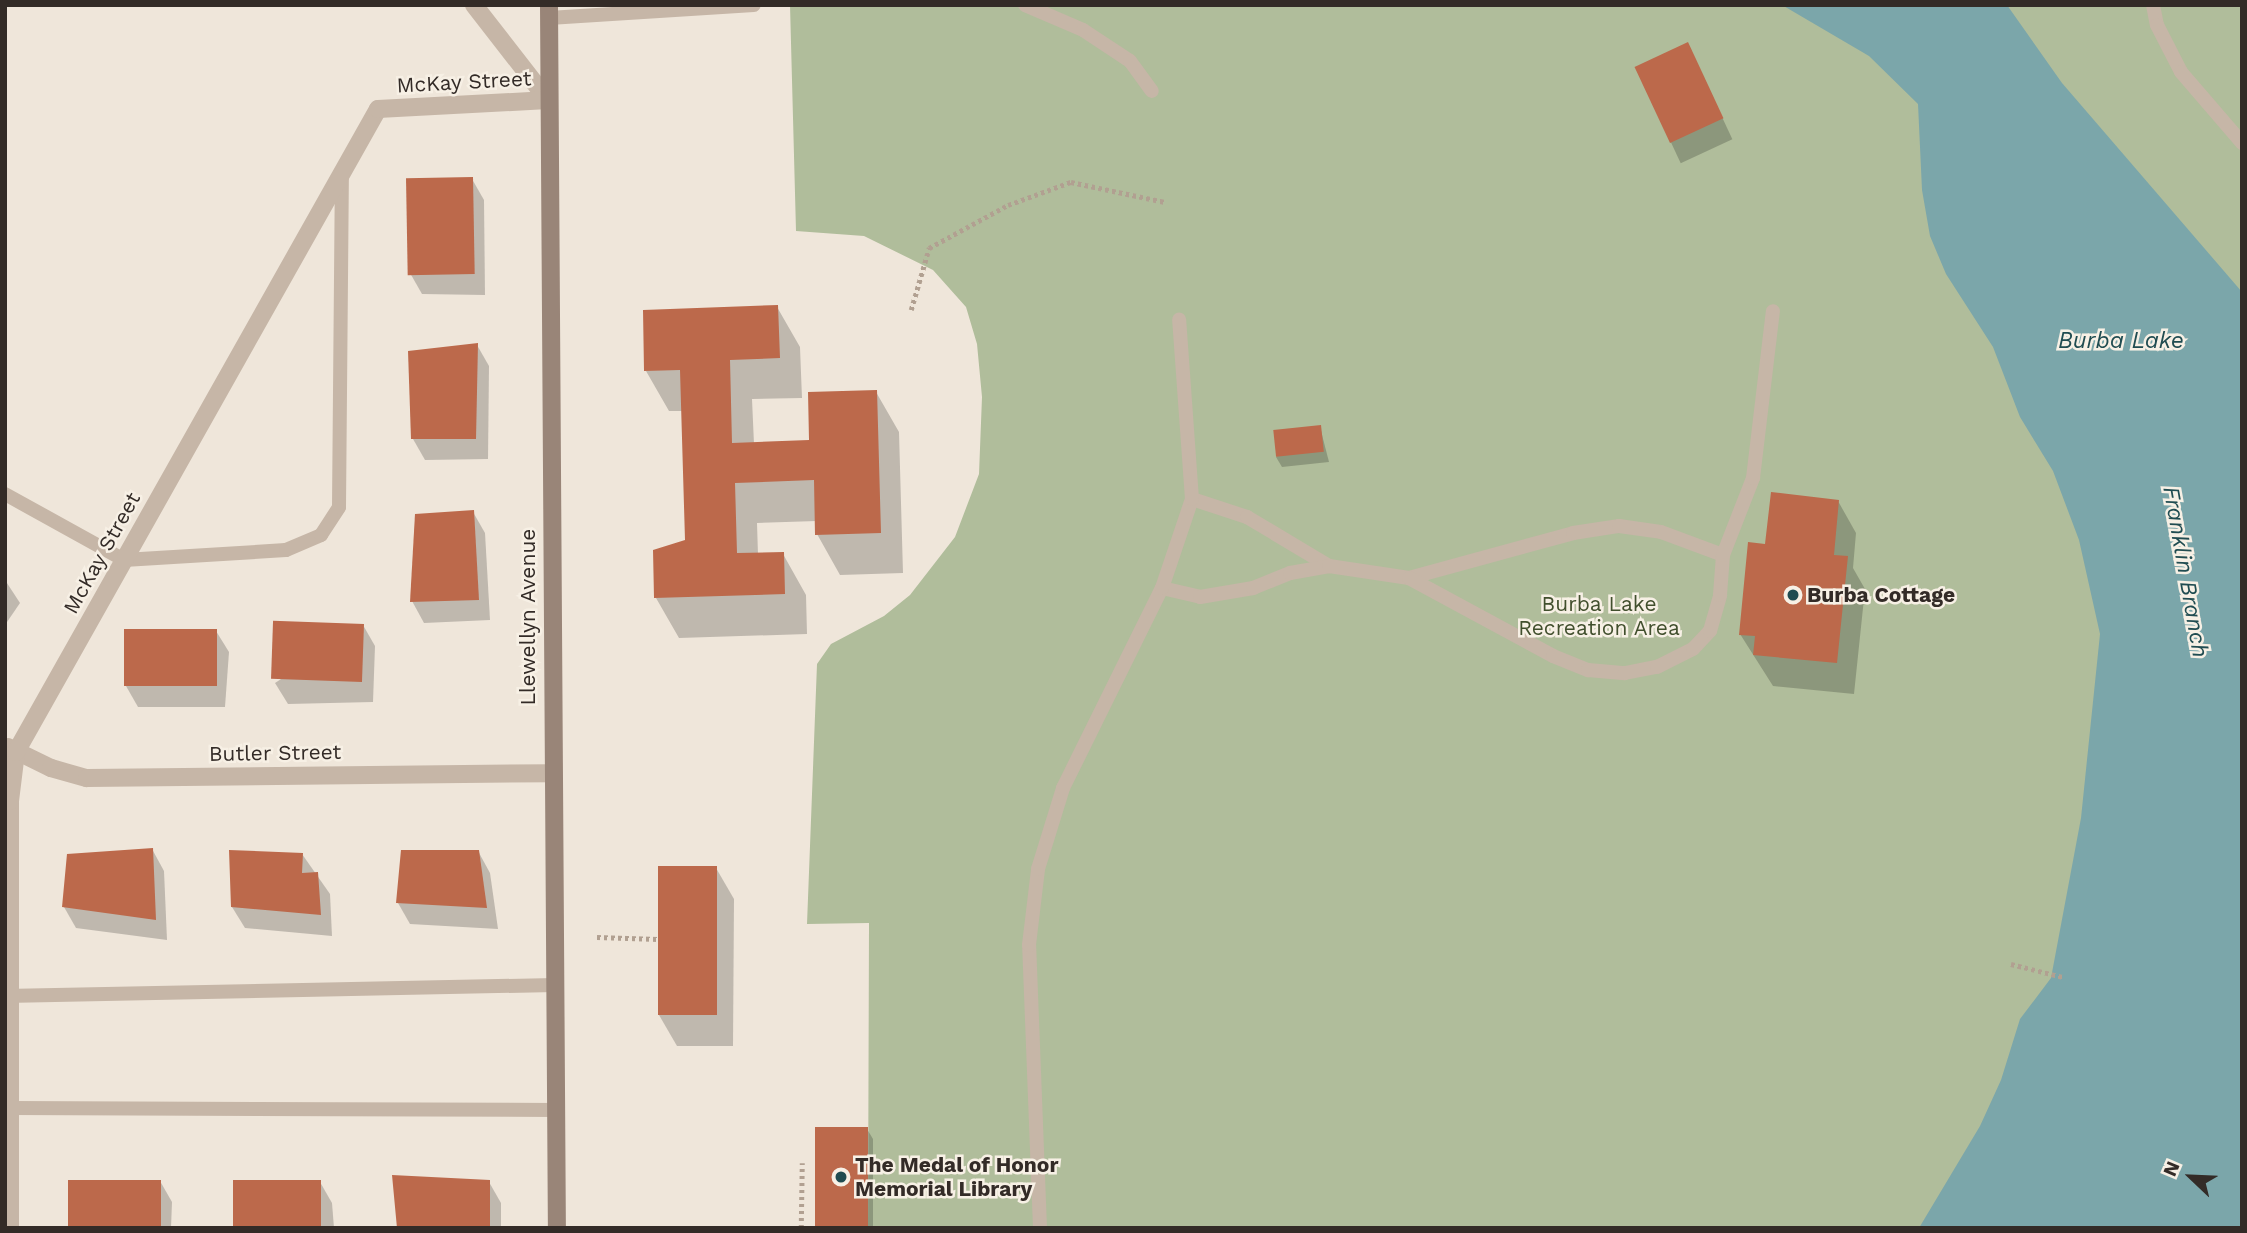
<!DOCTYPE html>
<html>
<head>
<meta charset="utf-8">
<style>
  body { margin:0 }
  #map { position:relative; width:2247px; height:1233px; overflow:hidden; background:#efe6da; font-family:"Work Sans",sans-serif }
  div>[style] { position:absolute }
  .green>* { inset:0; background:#b0bd9b }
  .water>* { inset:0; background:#7ba6aa }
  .shadow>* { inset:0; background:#0003; transform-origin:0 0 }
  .building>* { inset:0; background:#bc694b; transform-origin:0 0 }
  .path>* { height:4.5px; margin-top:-2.25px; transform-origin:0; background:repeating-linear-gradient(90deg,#b1a091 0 3.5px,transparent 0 7px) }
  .lane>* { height:14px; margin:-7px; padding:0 7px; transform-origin:7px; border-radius:7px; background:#c6b6a7 }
  .street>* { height:18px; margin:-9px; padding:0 9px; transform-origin:9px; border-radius:9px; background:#c6b6a7 }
  .secondary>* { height:18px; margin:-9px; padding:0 9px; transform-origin:9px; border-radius:9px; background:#998578 }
  .dots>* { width:19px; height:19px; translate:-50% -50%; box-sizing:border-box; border:4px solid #f7f0e5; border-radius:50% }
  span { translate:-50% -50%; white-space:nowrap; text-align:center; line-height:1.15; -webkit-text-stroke:5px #f7f0e5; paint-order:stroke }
  .street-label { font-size:21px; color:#332b27 }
  .poi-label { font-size:21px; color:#332b27; font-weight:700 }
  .left { translate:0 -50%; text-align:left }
  .park-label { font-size:21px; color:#414f2d }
  .water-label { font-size:23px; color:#204c51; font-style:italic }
  .frame { position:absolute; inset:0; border:7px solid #332b27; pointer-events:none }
  .north { position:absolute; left:2156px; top:1142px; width:70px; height:70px; -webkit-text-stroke:5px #f7f0e5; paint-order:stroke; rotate:293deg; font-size:19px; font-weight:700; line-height:28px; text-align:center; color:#332b27 }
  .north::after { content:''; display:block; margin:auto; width:24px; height:32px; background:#332b27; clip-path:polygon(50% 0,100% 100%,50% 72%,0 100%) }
</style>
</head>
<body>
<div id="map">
  <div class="green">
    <i style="clip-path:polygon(790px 5px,2242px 5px,2242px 1228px,868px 1228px,869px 923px,807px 924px,817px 664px,831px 644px,884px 616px,910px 595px,955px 537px,979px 474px,982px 397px,977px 344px,966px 307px,933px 270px,864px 236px,796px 231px)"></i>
  </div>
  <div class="water">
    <i style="clip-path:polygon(1782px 5px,2007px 5px,2062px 83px,2242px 292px,2242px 1228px,1919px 1228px,1980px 1126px,2001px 1080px,2020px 1019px,2051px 978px,2081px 818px,2100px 634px,2079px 540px,2053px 471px,2020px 417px,1993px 347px,1946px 274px,1930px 236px,1922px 190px,1918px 104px,1869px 56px)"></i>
  </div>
  <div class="shadow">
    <i style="left:1688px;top:44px;width:105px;height:57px;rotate:65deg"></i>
    <i style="clip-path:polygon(472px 179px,484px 200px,485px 295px,422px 294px,410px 273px)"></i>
    <i style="clip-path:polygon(777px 307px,800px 347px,802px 398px,752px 399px,754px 444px,810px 442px,876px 392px,899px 432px,903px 573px,840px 575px,817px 534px,817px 521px,757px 523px,758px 555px,783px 554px,806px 595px,807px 634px,679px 638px,656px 598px,686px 541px,683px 411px,669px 411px,646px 371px)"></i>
    <i style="clip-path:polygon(477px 345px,489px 366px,488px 459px,425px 460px,413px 439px)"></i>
    <i style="clip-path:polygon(1320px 427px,1329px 462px,1282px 467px,1276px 457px)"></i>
    <i style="clip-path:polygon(1838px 501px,1856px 533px,1853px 568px,1865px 589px,1854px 694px,1773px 686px,1740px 634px,1767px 546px)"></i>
    <i style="clip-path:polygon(473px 512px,485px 533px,490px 620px,424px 623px,412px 601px)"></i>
    <i style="clip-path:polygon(5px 580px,20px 603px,5px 625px)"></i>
    <i style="clip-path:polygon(363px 625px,375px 646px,373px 702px,288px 704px,275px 683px)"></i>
    <i style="clip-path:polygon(216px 631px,229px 652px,225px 707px,138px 707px,126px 686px)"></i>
    <i style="clip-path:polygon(152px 849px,164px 871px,167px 940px,76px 928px,64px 907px)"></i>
    <i style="clip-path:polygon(478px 851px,490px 873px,498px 929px,410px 924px,398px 903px)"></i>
    <i style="clip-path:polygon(302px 854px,330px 894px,332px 936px,245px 928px,232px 907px)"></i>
    <i style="clip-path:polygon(716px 868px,734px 899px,733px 1046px,677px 1046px,659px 1015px)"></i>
    <i style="clip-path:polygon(867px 1129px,873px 1139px,873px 1228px,817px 1228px)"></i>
    <i style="clip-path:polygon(160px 1181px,172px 1202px,171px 1228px,68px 1228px)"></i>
    <i style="clip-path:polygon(320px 1182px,332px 1203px,334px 1228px,233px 1228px)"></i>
    <i style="clip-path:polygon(489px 1182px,501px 1203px,501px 1228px,399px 1228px)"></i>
  </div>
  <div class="building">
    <i style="left:1688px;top:42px;width:84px;height:59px;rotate:65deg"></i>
    <i style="left:473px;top:177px;width:97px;height:67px;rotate:89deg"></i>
    <i style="clip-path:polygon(778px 305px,780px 358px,730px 360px,732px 443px,809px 440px,808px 392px,877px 390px,881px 533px,815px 535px,814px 480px,735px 483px,737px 553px,784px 552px,785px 594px,654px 598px,653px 550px,685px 540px,680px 370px,644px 371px,643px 310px)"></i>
    <i style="clip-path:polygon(478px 343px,476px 439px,411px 439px,408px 351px)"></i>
    <i style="left:1321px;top:425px;width:27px;height:48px;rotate:84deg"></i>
    <i style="clip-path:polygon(1771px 492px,1839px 500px,1834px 555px,1848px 556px,1837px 663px,1753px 655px,1755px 636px,1739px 635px,1748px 542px,1765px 544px)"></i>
    <i style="clip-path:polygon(474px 510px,479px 600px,410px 602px,415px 514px)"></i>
    <i style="left:364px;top:624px;width:58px;height:91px;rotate:92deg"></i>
    <i style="left:124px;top:629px;width:93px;height:57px"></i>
    <i style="clip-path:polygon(153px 848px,156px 920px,62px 907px,67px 854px)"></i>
    <i style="clip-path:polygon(229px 850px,303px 853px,302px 873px,318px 872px,321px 915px,231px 907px)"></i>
    <i style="clip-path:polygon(401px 850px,479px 850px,487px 908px,396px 903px)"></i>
    <i style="left:658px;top:866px;width:59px;height:149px"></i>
    <i style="left:815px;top:1127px;width:53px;height:101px"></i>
    <i style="clip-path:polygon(392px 1175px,490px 1180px,490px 1228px,397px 1228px)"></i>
    <i style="left:68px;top:1180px;width:93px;height:48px"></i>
    <i style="left:233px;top:1180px;width:88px;height:48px"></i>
  </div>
  <div class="path">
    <i style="left:911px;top:310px;width:65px;rotate:-73.8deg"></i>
    <i style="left:929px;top:248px;width:90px;rotate:-28.6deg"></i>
    <i style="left:1008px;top:205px;width:67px;rotate:-20.1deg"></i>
    <i style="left:1071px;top:182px;width:96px;rotate:12deg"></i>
    <i style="left:597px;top:937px;width:61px;rotate:1.9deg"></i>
    <i style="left:2011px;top:964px;width:54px;rotate:14deg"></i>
    <i style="left:801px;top:1228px;width:65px;rotate:-89.1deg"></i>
  </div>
  <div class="lane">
    <i style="left:1025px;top:5px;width:63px;rotate:23.3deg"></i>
    <i style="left:1083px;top:30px;width:56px;rotate:33.4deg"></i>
    <i style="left:1130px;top:61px;width:37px;rotate:54deg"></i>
    <i style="left:2153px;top:5px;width:20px;rotate:79deg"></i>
    <i style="left:2157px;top:25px;width:53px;rotate:62.9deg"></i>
    <i style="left:2181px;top:72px;width:94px;rotate:49.3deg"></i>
    <i style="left:549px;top:18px;width:205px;rotate:-3.6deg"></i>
    <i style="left:5px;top:494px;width:136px;rotate:29deg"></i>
    <i style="left:124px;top:560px;width:162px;rotate:-3.5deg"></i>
    <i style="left:286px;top:550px;width:38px;rotate:-23deg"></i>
    <i style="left:321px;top:535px;width:33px;rotate:-57deg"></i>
    <i style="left:339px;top:507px;width:333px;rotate:-89.5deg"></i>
    <i style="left:1192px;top:499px;width:58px;rotate:18.1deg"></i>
    <i style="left:1247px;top:517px;width:96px;rotate:30.9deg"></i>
    <i style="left:1409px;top:578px;width:170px;rotate:-15.3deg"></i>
    <i style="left:1573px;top:533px;width:47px;rotate:-8.7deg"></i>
    <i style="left:1619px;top:526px;width:42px;rotate:8.1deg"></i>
    <i style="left:1661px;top:532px;width:66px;rotate:20.4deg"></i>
    <i style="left:1162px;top:588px;width:39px;rotate:13deg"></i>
    <i style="left:1200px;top:597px;width:54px;rotate:-9.6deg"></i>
    <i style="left:1253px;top:588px;width:40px;rotate:-22deg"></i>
    <i style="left:1290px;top:573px;width:40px;rotate:-10deg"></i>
    <i style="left:1329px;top:566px;width:81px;rotate:8.5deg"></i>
    <i style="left:1409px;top:578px;width:164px;rotate:28.4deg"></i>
    <i style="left:1553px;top:656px;width:38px;rotate:22deg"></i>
    <i style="left:1588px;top:670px;width:37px;rotate:5deg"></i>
    <i style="left:1625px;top:673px;width:33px;rotate:-11deg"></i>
    <i style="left:1657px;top:667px;width:40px;rotate:-26.6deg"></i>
    <i style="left:1693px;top:649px;width:25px;rotate:-47deg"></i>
    <i style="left:1710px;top:631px;width:37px;rotate:-74deg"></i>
    <i style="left:1720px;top:595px;width:40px;rotate:-85.7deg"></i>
    <i style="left:1723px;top:555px;width:83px;rotate:-68.7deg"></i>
    <i style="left:1753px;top:478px;width:168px;rotate:-83.2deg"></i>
    <i style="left:5px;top:996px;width:550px;rotate:-1.15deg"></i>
    <i style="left:10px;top:1108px;width:547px;rotate:0.21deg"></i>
    <i style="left:1040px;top:1228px;width:283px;rotate:-92.2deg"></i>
    <i style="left:1029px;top:945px;width:77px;rotate:-83.2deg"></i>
    <i style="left:1038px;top:869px;width:85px;rotate:-72.8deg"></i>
    <i style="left:1063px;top:788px;width:223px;rotate:-63.7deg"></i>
    <i style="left:1162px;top:588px;width:94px;rotate:-71.4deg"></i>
    <i style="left:1192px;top:499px;width:180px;rotate:-94.1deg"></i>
  </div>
  <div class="street">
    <i style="left:474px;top:5px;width:120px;rotate:52.1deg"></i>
    <i style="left:8px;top:747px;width:48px;rotate:26deg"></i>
    <i style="left:51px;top:768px;width:37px;rotate:16deg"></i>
    <i style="left:87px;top:778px;width:465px;rotate:-0.6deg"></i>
    <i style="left:10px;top:1228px;width:427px;rotate:-90deg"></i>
    <i style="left:10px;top:801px;width:49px;rotate:-83deg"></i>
    <i style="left:16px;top:752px;width:738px;rotate:-60.62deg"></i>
    <i style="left:378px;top:109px;width:170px;rotate:-3deg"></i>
  </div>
  <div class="secondary">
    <i style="left:549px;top:5px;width:1223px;rotate:89.63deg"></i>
  </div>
  <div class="dots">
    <i style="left:1793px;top:595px;background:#204c51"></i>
    <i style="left:841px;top:1177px;background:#204c51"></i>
  </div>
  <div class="street-label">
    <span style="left:464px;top:82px;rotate:-3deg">McKay Street</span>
    <span style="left:102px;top:553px;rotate:-61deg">McKay Street</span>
    <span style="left:528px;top:617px;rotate:-90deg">Llewellyn Avenue</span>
    <span style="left:275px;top:753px;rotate:-1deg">Butler Street</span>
  </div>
  <div class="poi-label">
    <span class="left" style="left:1807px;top:595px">Burba Cottage</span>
    <span class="left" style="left:855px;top:1177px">The Medal of Honor<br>Memorial Library</span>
  </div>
  <div class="park-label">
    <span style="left:1599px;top:616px">Burba Lake<br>Recreation Area</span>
  </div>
  <div class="water-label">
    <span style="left:2121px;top:341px">Burba Lake</span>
    <span style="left:2185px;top:572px;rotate:80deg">Franklin Branch</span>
  </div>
  <div class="frame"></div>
  <div class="north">N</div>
</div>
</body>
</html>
